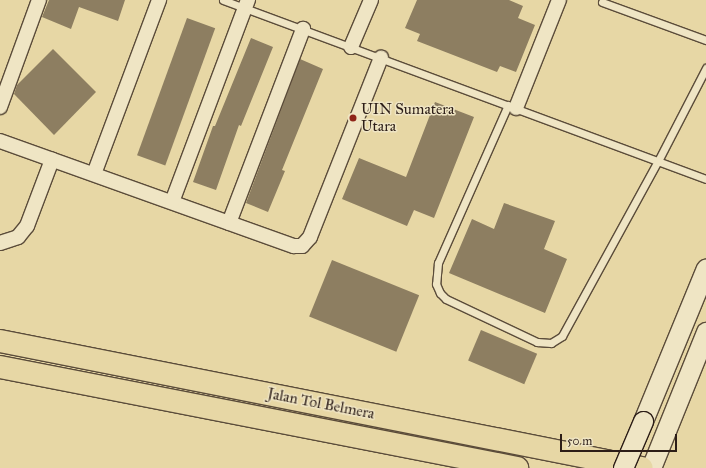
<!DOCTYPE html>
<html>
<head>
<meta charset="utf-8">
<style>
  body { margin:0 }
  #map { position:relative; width:706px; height:468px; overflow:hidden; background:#e7d7a5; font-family:"IM FELL Great Primer",serif }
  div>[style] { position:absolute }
  .building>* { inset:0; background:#8d7e61; transform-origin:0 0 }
  .roads { filter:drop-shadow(1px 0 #5b4c3a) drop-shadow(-1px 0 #5b4c3a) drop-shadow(0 1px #5b4c3a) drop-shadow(0 -1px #5b4c3a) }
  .lane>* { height:7px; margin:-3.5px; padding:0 3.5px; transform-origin:3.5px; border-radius:3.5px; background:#efe5c4 }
  .street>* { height:14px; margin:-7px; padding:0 7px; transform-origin:7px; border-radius:7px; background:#efe5c4 }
  .secondary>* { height:19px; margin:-9.5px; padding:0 9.5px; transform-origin:9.5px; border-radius:9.5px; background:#efe5c4 }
  .highway>* { height:22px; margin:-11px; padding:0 11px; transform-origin:11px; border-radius:11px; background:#e7d7a5 }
  .bridges { filter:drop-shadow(1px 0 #2c1d17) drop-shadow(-1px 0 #2c1d17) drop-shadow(0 1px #2c1d17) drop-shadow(0 -1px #2c1d17) }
  .secondary-bridge>* { height:19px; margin:-9.5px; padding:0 9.5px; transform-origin:9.5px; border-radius:9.5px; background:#efe5c4 }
  .dots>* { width:11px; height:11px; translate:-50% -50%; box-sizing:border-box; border:2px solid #efe5c4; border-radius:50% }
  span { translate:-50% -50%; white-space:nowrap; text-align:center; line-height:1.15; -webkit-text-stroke:3px #efe5c4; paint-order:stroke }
  .poi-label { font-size:15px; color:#2c1d17 }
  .left { translate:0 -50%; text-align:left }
  .street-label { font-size:15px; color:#2c1d17 }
  .scale { position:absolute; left:560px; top:434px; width:117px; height:18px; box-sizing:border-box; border:2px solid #2c1d17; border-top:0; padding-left:5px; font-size:12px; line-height:14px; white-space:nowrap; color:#2c1d17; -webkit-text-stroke:3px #efe5c4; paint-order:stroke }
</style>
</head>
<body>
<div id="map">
  <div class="building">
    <i style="clip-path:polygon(49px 0,125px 0,118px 21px,79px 7px,71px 29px,42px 17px)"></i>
    <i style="clip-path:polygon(417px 0,509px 0,523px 6px,518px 18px,535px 25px,516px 72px,500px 66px,497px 72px,417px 41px,420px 34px,405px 28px)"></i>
    <i style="left:187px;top:18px;width:30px;height:146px;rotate:20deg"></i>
    <i style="clip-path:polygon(251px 38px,273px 47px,241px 126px,239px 125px,216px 190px,193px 182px,213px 126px,215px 126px)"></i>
    <i style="clip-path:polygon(53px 49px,96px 92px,54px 135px,14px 94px,17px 85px)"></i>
    <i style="clip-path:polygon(300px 59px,323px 69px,282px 170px,285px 171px,268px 212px,246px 203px)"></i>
    <i style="clip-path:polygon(435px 102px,474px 117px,434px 218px,414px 210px,407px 226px,342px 199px,359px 158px,406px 177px)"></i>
    <i style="clip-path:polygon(504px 203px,555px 221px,544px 249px,567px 259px,545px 313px,449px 273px,472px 219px,494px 229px)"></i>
    <i style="left:332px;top:260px;width:94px;height:61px;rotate:22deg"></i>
    <i style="left:481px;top:330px;width:61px;height:33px;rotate:23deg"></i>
  </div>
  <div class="roads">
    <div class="lane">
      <i style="left:223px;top:0;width:515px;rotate:20.33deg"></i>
      <i style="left:602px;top:2px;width:111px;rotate:20.1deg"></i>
      <i style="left:508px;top:105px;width:173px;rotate:113.9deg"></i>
      <i style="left:438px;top:263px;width:21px;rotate:95deg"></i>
      <i style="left:436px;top:284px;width:10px;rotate:66deg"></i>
      <i style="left:440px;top:293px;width:8px;rotate:45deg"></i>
      <i style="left:446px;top:299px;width:101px;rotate:25.3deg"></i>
      <i style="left:537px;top:342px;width:14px;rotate:4deg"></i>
      <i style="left:551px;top:343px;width:13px;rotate:-32deg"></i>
      <i style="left:562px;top:336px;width:200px;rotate:-61.3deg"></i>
      <i style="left:658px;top:161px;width:105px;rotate:-62.7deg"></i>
    </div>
    <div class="street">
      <i style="left:351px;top:47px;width:51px;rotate:-66.9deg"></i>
      <i style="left:0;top:107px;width:114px;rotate:-70deg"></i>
      <i style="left:516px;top:108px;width:116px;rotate:-68.3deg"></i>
      <i style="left:0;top:141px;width:312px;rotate:19.7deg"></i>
      <i style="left:294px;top:246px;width:8px"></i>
      <i style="left:302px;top:246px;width:12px;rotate:-48deg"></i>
      <i style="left:310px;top:237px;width:193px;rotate:-68.4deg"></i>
      <i style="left:94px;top:174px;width:186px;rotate:-69.5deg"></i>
      <i style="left:172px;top:202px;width:216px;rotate:-69.4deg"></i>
      <i style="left:229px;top:223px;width:208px;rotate:-69.1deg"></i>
      <i style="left:0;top:243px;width:19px;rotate:-18deg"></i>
      <i style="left:18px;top:237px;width:14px;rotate:-51deg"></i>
      <i style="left:27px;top:226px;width:71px;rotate:-69.3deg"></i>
    </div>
    <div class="secondary">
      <i style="left:643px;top:421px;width:165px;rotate:-67.6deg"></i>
      <i style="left:651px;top:468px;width:147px;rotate:-68deg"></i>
    </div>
    <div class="highway">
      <i style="left:0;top:341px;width:654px;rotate:11.19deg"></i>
      <i style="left:0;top:367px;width:527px;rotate:11.05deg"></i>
    </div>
  </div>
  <div class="bridges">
    <div class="secondary-bridge">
      <i style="left:623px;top:468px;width:51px;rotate:-66.9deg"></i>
    </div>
  </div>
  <div class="dots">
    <i style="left:353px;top:118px;background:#8f2418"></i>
  </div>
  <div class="poi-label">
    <span class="left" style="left:361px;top:118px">UIN Sumatera<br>Utara</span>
  </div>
  <div class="street-label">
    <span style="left:321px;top:404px;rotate:11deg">Jalan Tol Belmera</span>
  </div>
  <div class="scale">50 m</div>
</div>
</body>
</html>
